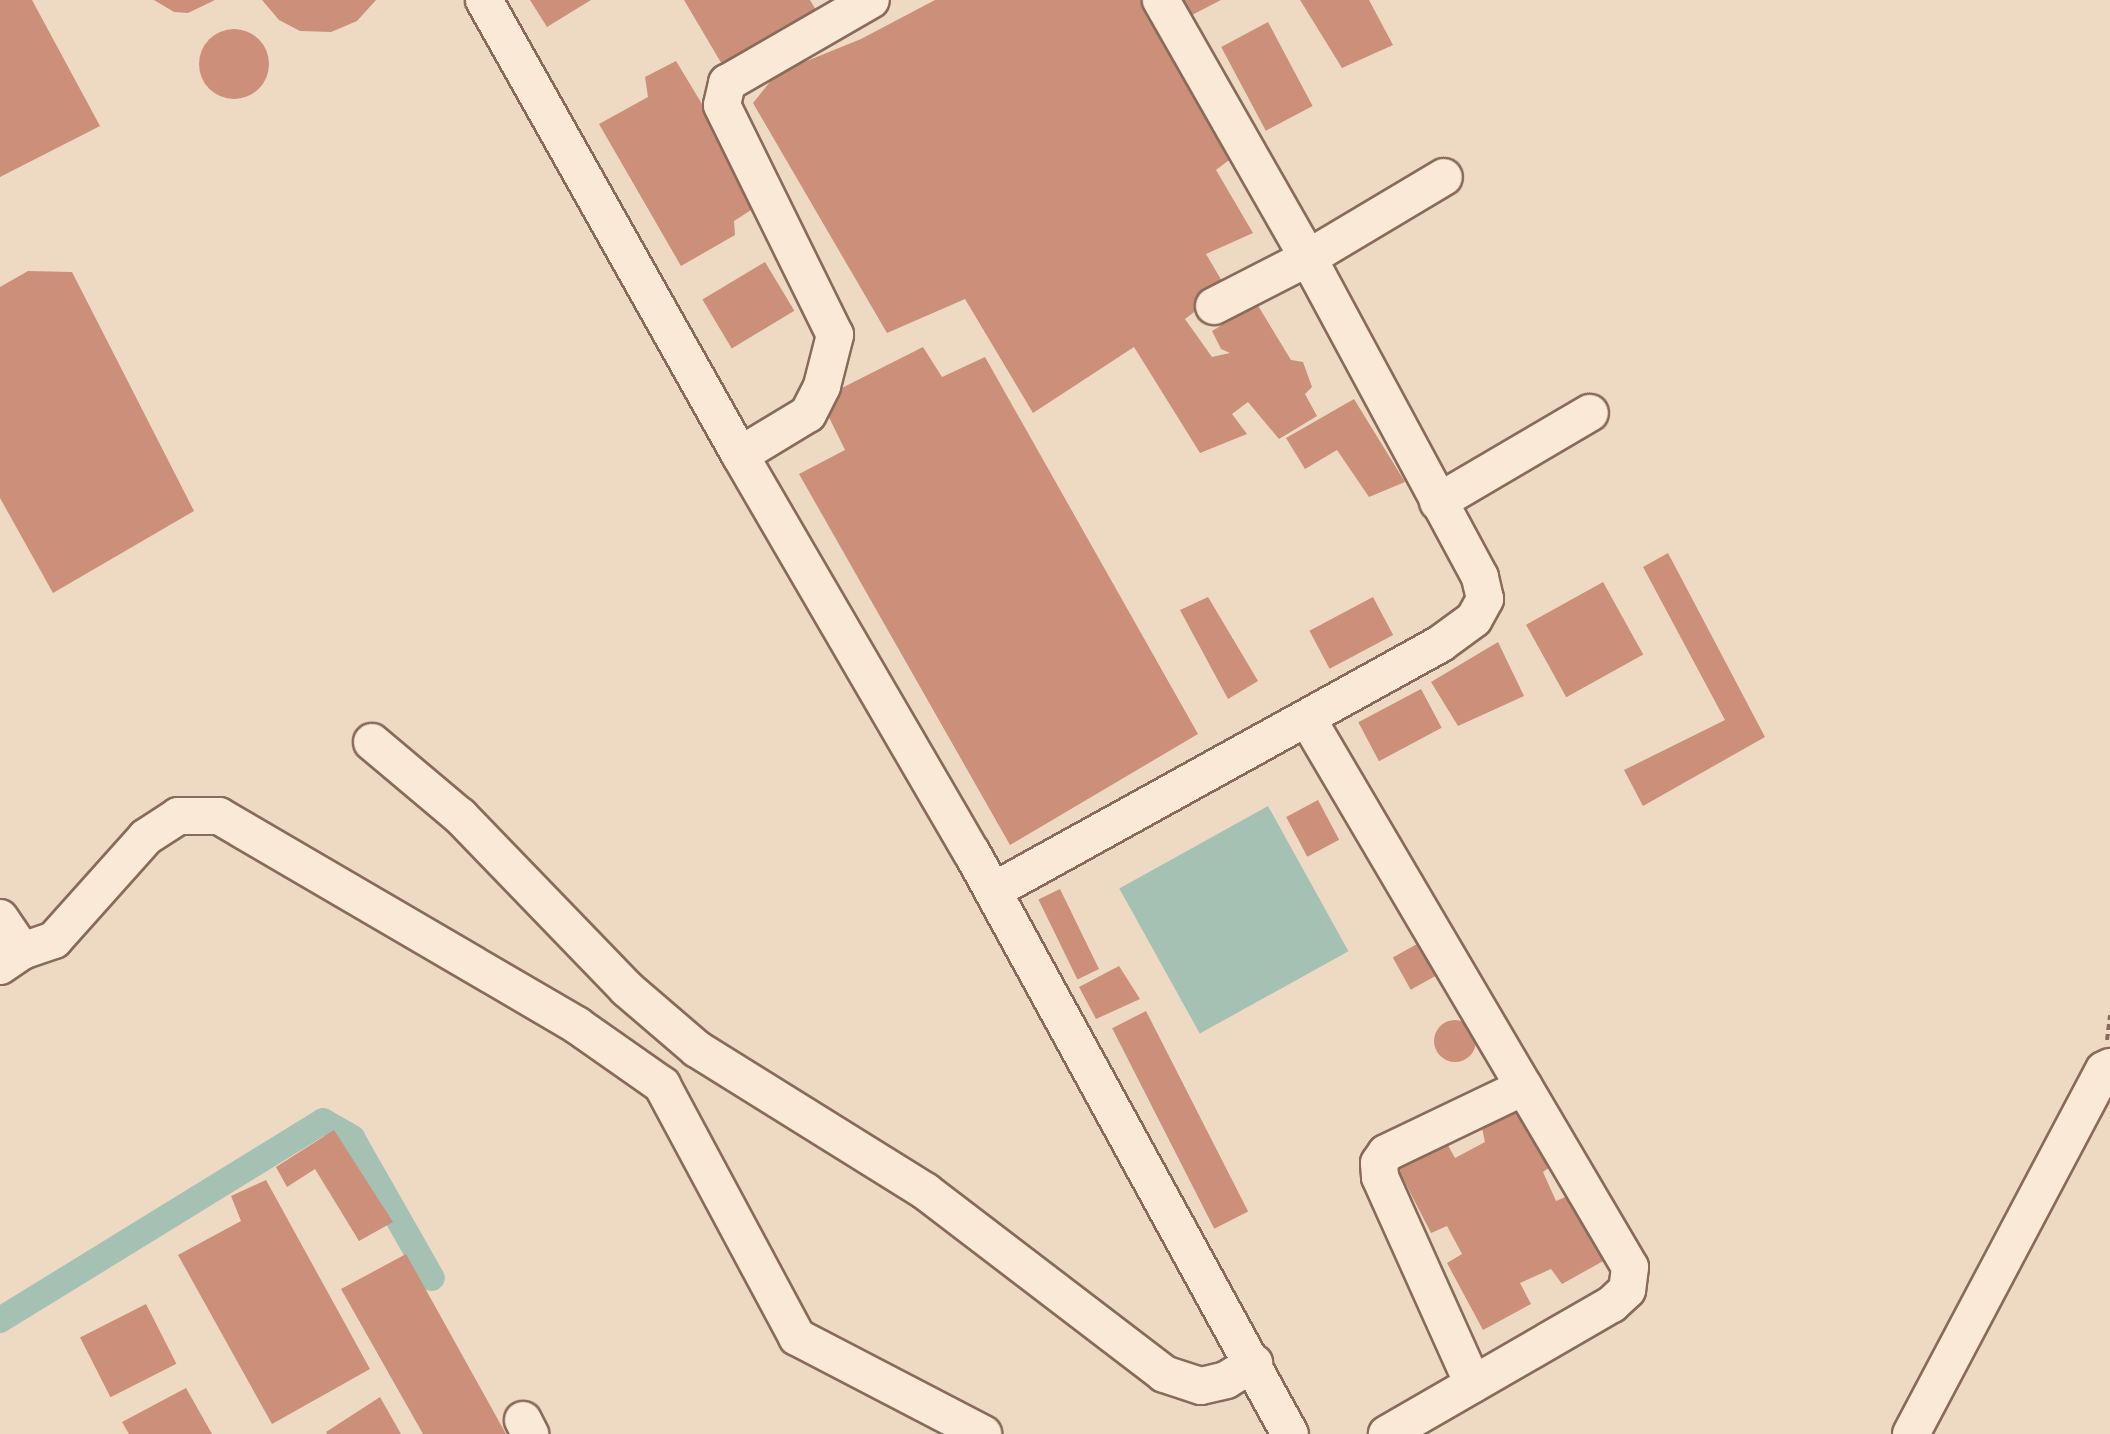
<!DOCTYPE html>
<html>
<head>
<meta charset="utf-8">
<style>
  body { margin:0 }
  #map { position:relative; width:2110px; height:1434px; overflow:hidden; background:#eedac3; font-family:Georgia,serif }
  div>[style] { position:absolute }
  .water>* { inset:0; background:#a5c1b4; transform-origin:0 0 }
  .canal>* { height:26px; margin:-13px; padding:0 13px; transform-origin:13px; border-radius:13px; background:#a5c1b4 }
  .building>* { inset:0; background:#cc8f79; transform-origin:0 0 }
  .round { border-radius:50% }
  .path>* { height:4px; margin-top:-2px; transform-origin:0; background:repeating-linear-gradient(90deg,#886b5a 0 6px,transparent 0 10px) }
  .roads { filter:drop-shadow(2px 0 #886b5a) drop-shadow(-2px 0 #886b5a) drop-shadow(0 2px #886b5a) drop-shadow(0 -2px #886b5a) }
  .minor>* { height:36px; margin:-18px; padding:0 18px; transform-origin:18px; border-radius:18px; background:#f9e9d6 }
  span { translate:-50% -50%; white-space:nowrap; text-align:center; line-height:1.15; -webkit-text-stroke:8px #f5e6d3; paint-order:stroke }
</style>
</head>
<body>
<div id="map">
  <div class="water">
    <i style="left:1268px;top:806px;width:166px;height:170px;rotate:61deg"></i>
  </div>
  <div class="canal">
    <i style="left:0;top:1320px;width:379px;rotate:-31.6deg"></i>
    <i style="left:323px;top:1121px;width:34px;rotate:30deg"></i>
    <i style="left:352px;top:1138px;width:161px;rotate:60.3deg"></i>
  </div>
  <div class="building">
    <i style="clip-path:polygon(0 0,32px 0,100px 126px,0 177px)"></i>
    <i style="clip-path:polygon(154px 0,215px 0,188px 13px,174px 12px)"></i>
    <i style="clip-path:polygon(262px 0,376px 0,357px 21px,331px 32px,300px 31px,279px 20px)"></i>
    <i style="clip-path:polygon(530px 0,591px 0,547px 27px)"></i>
    <i style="clip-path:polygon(684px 0,810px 0,819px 15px,723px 66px)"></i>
    <i style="clip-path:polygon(935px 0,1150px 0,1237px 154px,1216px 170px,1253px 233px,1206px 254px,1226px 288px,1185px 319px,1212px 357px,1230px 353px,1221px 349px,1212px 331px,1257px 304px,1291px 360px,1303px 362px,1312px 387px,1305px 394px,1317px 416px,1279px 439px,1248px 402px,1232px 414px,1247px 434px,1200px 453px,1134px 347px,1033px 413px,965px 299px,887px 333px,753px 103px,777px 73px,861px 39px)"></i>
    <i style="clip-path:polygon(1184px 0,1221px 0,1192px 15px)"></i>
    <i style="clip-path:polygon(1300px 0,1369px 0,1393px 45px,1342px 68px)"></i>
    <i style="left:1268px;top:22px;width:95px;height:53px;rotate:62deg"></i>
    <i class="round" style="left:199px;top:29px;width:70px;height:70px"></i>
    <i style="clip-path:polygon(676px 61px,762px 203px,734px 221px,735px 235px,681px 266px,599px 124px,648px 97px,645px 77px)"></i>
    <i style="left:765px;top:262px;width:57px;height:73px;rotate:59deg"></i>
    <i style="clip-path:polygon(28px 271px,72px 272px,194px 511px,53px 593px,0 498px,0 287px)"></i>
    <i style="clip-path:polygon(923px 347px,942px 377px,985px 357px,1198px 734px,1010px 845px,799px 474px,845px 450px,820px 399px)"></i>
    <i style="clip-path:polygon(1354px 399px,1405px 482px,1369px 497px,1337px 450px,1305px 469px,1286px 438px)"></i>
    <i style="clip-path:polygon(1668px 553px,1765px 737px,1643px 806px,1624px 770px,1725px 720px,1643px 567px)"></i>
    <i style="left:1603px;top:582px;width:83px;height:88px;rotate:61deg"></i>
    <i style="clip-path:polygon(1208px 597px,1258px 681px,1228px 699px,1180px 610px)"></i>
    <i style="left:1373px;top:597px;width:43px;height:72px;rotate:62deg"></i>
    <i style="clip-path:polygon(1498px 642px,1524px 696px,1458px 726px,1431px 682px)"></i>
    <i style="left:1421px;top:689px;width:44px;height:71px;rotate:62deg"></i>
    <i style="left:1318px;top:800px;width:45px;height:36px;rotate:62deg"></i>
    <i style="left:1060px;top:889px;width:89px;height:24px;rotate:64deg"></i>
    <i style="left:1426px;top:939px;width:37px;height:38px;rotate:61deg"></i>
    <i style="clip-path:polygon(1119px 966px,1140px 999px,1096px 1019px,1079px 987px)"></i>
    <i style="left:1146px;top:1011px;width:225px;height:38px;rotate:63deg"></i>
    <i class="round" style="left:1434px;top:1020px;width:42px;height:42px"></i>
    <i style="clip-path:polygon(1525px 1108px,1554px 1164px,1543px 1172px,1556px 1201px,1572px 1194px,1605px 1260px,1562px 1284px,1551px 1269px,1520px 1283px,1531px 1304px,1483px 1330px,1447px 1263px,1462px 1254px,1447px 1226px,1431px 1233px,1396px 1165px,1445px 1140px,1455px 1158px,1485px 1142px,1482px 1128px)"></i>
    <i style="clip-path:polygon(334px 1130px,393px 1222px,359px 1241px,315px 1169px,287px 1187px,276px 1167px)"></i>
    <i style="clip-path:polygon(266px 1180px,370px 1369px,272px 1424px,178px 1255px,241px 1221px,231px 1196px)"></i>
    <i style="clip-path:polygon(406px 1254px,506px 1434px,423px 1434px,341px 1289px)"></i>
    <i style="left:146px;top:1304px;width:67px;height:74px;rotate:63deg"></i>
    <i style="clip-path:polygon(186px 1388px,212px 1434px,129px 1434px,122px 1422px)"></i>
    <i style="clip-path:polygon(380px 1397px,401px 1434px,327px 1434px,326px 1432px)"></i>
  </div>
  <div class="path">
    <i style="left:2107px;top:1040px;width:25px;rotate:-83deg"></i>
  </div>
  <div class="roads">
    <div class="minor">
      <i style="left:484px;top:0;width:522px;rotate:60.64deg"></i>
      <i style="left:740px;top:455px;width:461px;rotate:59.8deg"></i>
      <i style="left:972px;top:853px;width:662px;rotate:61.31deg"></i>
      <i style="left:1214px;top:306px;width:106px;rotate:-27.1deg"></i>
      <i style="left:1308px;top:258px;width:158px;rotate:-30.8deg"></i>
      <i style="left:740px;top:455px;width:79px;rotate:-31.1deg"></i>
      <i style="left:808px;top:414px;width:31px;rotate:-63deg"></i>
      <i style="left:822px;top:386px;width:53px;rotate:-75.7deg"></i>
      <i style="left:835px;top:335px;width:256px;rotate:-116.2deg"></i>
      <i style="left:722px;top:105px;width:23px;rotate:-77deg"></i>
      <i style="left:727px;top:83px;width:166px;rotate:-30deg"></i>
      <i style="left:1438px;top:502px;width:176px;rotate:-30.4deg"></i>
      <i style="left:1307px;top:718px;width:637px;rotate:59.53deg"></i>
      <i style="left:1630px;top:1267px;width:23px;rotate:97deg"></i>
      <i style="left:1627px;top:1290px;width:21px;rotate:137deg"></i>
      <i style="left:1612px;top:1304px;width:260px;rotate:150deg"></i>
      <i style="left:372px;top:742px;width:115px;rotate:40.1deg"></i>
      <i style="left:460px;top:816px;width:240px;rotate:46deg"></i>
      <i style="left:627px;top:989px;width:92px;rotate:40.6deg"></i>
      <i style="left:697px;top:1049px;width:269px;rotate:31.9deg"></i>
      <i style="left:925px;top:1191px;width:301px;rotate:37.4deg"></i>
      <i style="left:1164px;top:1374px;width:39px;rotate:18deg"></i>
      <i style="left:1201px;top:1386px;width:26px;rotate:-13deg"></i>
      <i style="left:1226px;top:1380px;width:33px;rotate:-31deg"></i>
      <i style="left:993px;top:891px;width:511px;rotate:-28.92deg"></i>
      <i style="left:1440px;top:644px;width:42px;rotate:-36.3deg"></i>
      <i style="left:1474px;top:619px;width:23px;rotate:-61deg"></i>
      <i style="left:1485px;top:599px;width:23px;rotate:-103deg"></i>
      <i style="left:1480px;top:577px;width:362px;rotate:-118.3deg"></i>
      <i style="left:1308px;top:258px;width:297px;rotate:-119.7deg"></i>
      <i style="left:0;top:918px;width:40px;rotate:56deg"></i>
      <i style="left:0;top:966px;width:27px;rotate:-34deg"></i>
      <i style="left:22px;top:951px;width:34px;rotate:-19deg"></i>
      <i style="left:54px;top:940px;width:138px;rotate:-48.2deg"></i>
      <i style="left:146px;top:837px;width:38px;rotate:-33deg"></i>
      <i style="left:178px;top:816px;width:41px"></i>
      <i style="left:219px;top:816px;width:416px;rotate:30.3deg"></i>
      <i style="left:578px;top:1026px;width:103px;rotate:35.1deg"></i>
      <i style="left:662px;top:1085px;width:286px;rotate:61.8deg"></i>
      <i style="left:797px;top:1337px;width:210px;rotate:27.5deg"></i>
      <i style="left:1473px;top:1384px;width:227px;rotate:-114.2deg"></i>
      <i style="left:1380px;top:1177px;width:14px;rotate:-94deg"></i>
      <i style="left:1379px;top:1163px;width:12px;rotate:-55deg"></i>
      <i style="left:1386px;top:1153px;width:153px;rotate:-25.6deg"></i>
      <i style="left:523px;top:1420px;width:16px;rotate:63deg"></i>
      <i style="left:1911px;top:1434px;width:412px;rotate:-62.1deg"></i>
      <i style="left:2104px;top:1070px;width:7px;rotate:-27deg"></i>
    </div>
  </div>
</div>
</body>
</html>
